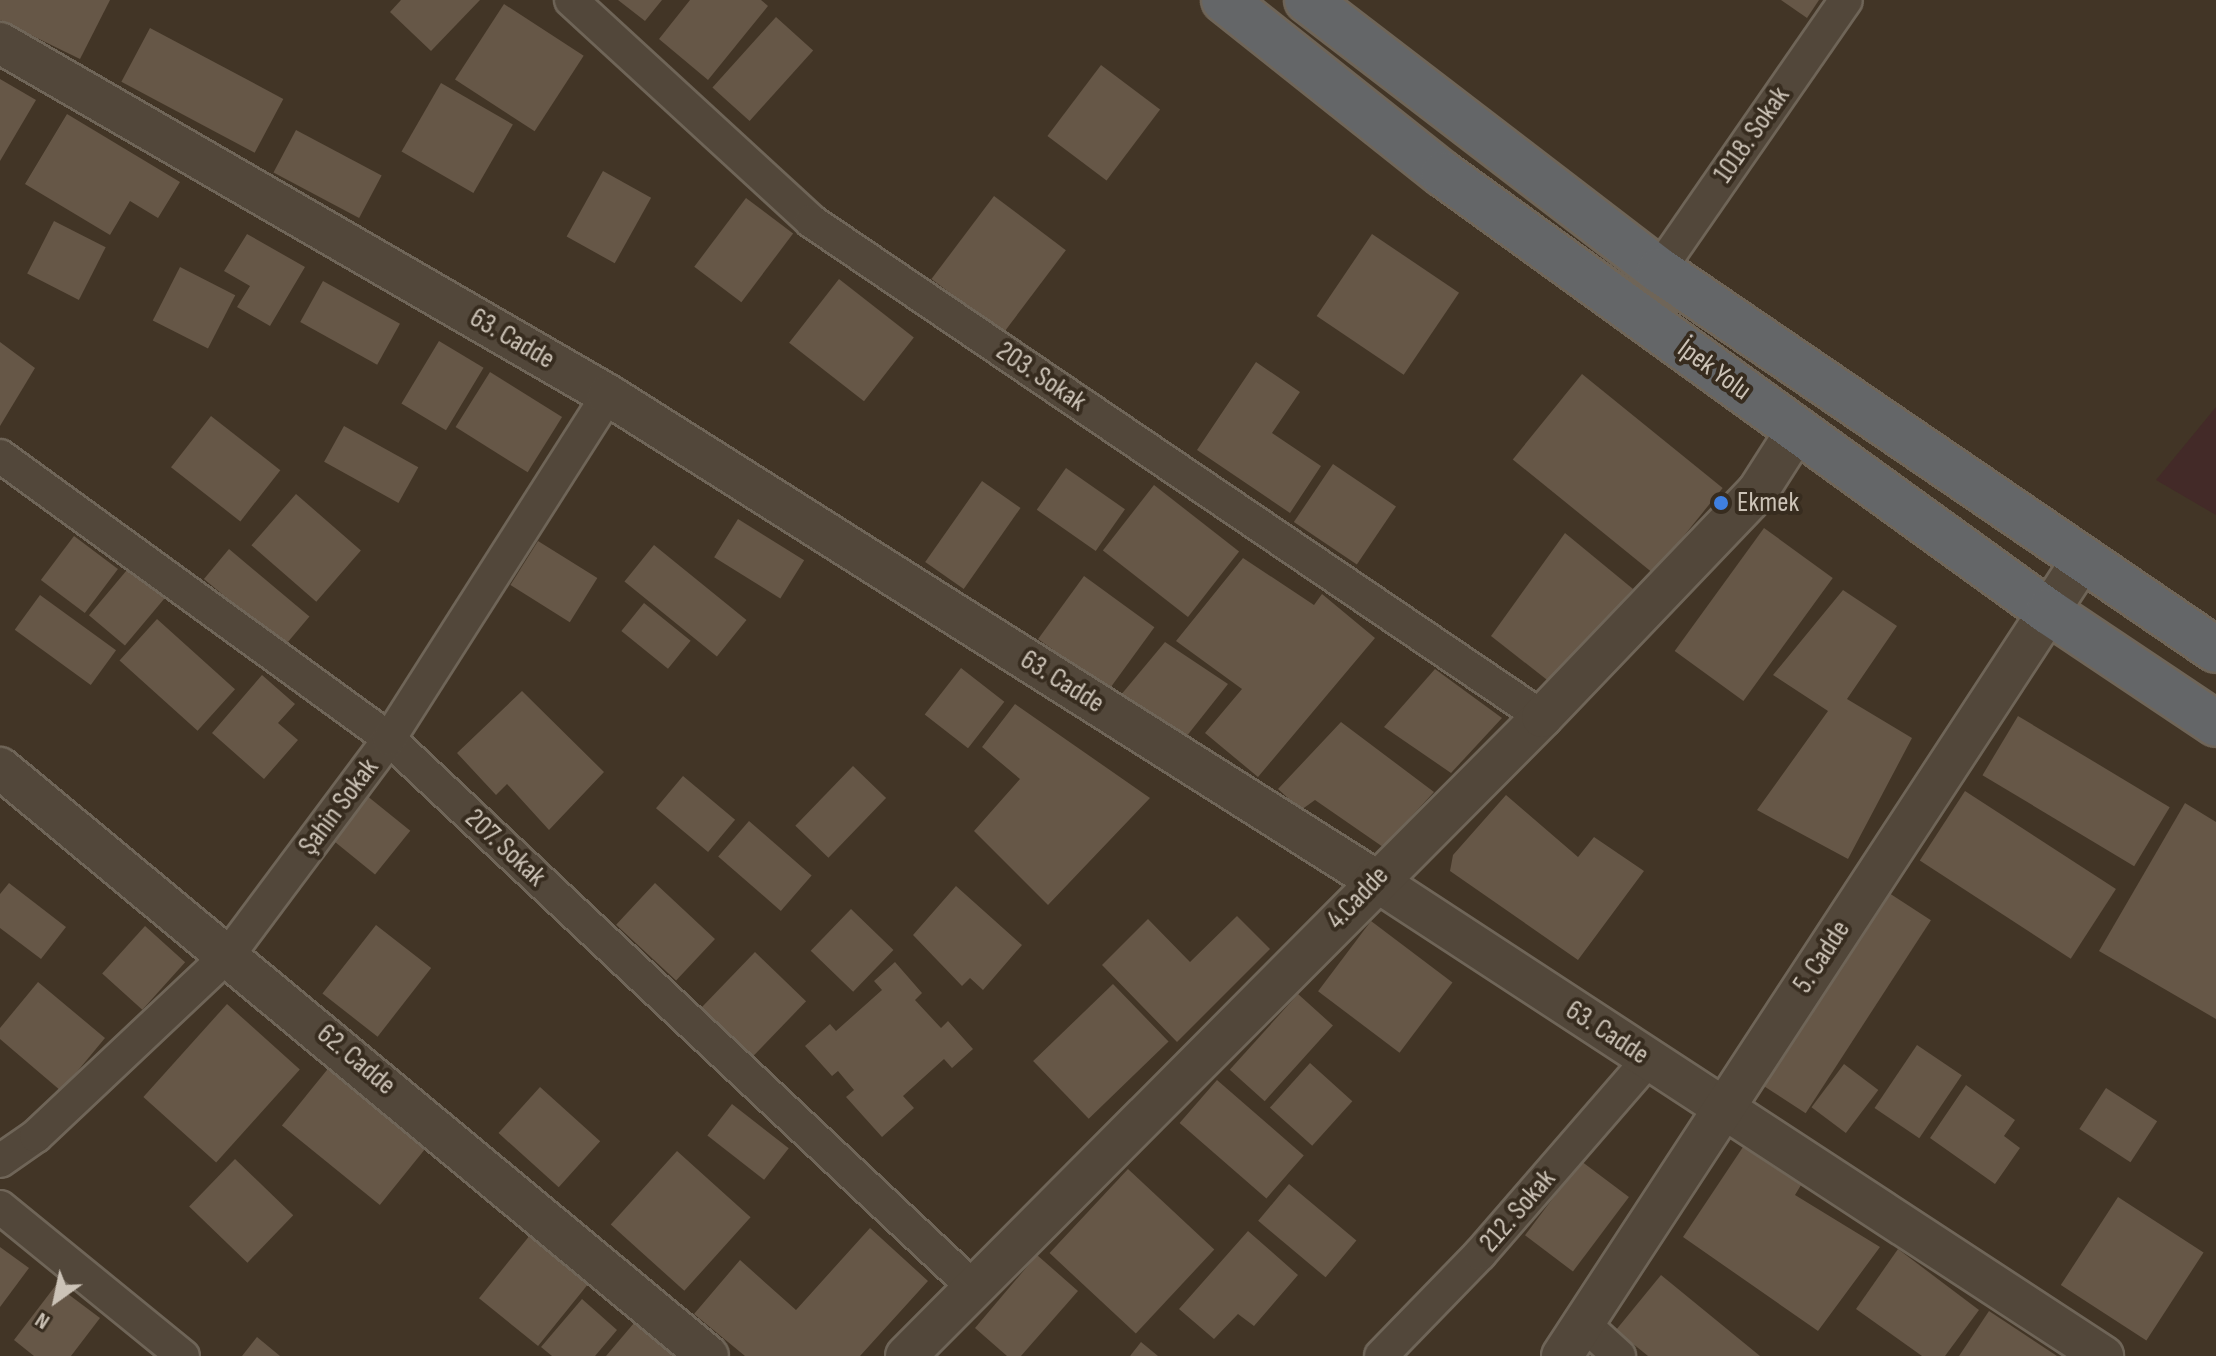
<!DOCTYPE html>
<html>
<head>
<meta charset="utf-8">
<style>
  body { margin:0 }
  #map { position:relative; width:2216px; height:1356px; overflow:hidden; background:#423526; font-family:"Sofia Sans Condensed",sans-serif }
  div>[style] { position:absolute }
  .green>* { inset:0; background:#432a28 }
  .building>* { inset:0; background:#665747; transform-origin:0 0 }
  .roads { filter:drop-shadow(2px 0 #6f6558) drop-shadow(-2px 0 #6f6558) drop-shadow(0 2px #6f6558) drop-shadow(0 -2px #6f6558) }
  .minor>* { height:32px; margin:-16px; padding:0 16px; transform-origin:16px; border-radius:16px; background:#52473a }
  .tertiary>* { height:40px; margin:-20px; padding:0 20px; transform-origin:20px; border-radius:20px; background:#52473a }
  .trunk>* { height:44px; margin:-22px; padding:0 22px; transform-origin:22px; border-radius:22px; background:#646668 }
  .dots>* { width:22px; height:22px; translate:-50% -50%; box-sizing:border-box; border:4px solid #372c1f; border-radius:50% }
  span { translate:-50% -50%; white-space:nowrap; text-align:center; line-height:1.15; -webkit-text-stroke:8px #372c1f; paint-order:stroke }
  .street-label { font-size:28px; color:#ccc3b7 }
  .poi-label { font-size:28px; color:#ccc3b7 }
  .left { translate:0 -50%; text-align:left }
  .north { position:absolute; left:16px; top:1260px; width:80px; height:80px; -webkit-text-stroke:6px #372c1f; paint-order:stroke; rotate:213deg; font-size:22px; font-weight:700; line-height:32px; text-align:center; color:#ccc3b7 }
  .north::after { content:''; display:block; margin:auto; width:28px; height:36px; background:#ccc3b7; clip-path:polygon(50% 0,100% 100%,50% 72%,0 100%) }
</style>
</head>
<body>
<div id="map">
  <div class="green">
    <i style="clip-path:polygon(2216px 407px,2216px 515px,2156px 480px)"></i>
  </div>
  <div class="building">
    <i style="clip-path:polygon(0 0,110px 0,80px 59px,0 20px)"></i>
    <i style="clip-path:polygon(401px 0,480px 0,431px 51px,390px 12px)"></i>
    <i style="clip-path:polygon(618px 0,662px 0,645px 21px)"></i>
    <i style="clip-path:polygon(690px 0,761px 0,768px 6px,708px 80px,659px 39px)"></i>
    <i style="clip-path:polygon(1781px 0,1819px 0,1807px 18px)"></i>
    <i style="left:504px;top:4px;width:95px;height:90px;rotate:33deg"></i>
    <i style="left:776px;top:17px;width:50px;height:95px;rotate:42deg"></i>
    <i style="left:150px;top:28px;width:151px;height:61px;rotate:28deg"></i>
    <i style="left:1101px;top:65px;width:74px;height:89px;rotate:37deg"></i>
    <i style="clip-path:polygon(0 79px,36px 100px,0 161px)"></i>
    <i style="left:441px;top:83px;width:83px;height:79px;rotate:30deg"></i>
    <i style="clip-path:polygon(67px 114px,180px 182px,158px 218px,130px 201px,110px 235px,25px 184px)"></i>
    <i style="left:296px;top:130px;width:97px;height:48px;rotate:28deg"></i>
    <i style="left:603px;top:171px;width:55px;height:75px;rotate:29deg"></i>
    <i style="left:994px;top:196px;width:90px;height:104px;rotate:37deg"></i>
    <i style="left:746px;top:198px;width:59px;height:86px;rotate:37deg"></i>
    <i style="left:54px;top:221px;width:58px;height:59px;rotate:27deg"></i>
    <i style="clip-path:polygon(247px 234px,305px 267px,270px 326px,237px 307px,250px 286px,224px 271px)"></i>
    <i style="left:1372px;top:234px;width:105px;height:99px;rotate:34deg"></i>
    <i style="left:180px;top:267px;width:62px;height:60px;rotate:27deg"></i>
    <i style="left:839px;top:279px;width:95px;height:81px;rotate:38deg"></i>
    <i style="left:323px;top:281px;width:88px;height:47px;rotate:29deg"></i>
    <i style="left:439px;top:341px;width:52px;height:73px;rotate:31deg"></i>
    <i style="clip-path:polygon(0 342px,35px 368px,0 426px)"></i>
    <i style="clip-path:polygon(1256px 362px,1300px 392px,1272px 433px,1321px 466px,1290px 513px,1197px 450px)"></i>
    <i style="left:490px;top:372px;width:85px;height:65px;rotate:32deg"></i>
    <i style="left:1582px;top:374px;width:181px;height:110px;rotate:39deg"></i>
    <i style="left:211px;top:416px;width:88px;height:65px;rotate:38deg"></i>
    <i style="left:344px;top:426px;width:85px;height:41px;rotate:29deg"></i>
    <i style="left:1333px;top:464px;width:76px;height:70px;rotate:34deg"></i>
    <i style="left:1066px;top:468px;width:72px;height:51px;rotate:35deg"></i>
    <i style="left:982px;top:481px;width:47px;height:99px;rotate:35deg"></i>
    <i style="left:1154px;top:485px;width:108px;height:83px;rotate:38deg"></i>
    <i style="left:296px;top:494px;width:86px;height:68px;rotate:41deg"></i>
    <i style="left:738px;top:519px;width:78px;height:45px;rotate:32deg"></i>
    <i style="left:1764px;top:528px;width:85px;height:152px;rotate:36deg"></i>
    <i style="clip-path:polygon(1565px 533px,1633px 589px,1551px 683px,1491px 636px)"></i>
    <i style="left:74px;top:536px;width:55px;height:55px;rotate:37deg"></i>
    <i style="left:538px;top:541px;width:70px;height:52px;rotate:32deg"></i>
    <i style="left:654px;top:545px;width:119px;height:47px;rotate:39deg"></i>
    <i style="left:229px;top:549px;width:105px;height:39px;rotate:40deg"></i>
    <i style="clip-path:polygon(1243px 558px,1314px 605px,1322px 594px,1375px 638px,1258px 777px,1205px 733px,1242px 689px,1176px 641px)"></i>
    <i style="left:132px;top:564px;width:47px;height:67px;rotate:40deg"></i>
    <i style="left:1084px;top:576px;width:87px;height:78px;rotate:36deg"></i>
    <i style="clip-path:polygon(1843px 590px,1897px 626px,1847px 699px,1912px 738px,1848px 859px,1757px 810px,1828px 711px,1773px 675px)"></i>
    <i style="left:40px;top:595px;width:94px;height:43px;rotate:36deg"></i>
    <i style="left:644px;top:603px;width:60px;height:36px;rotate:39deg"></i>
    <i style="left:157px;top:619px;width:105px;height:56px;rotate:42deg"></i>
    <i style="clip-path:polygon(1165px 642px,1228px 684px,1186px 737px,1120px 696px)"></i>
    <i style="left:961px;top:668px;width:55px;height:59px;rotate:38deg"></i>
    <i style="clip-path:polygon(1435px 669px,1502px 718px,1451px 773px,1384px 727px)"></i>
    <i style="clip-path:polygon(262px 675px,295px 704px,278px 723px,298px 740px,264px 779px,212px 733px)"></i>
    <i style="clip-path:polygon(522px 691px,604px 772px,549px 830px,507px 784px,496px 795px,457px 753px)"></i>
    <i style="clip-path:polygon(1015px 704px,1150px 798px,1048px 905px,974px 831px,1020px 779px,982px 747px)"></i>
    <i style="left:2018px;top:716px;width:177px;height:69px;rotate:31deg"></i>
    <i style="clip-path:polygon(1341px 722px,1434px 792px,1383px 847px,1315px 800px,1301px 810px,1278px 789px)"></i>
    <i style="left:853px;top:766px;width:46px;height:83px;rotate:44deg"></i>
    <i style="left:683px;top:776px;width:68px;height:42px;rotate:40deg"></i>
    <i style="left:1965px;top:791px;width:180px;height:83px;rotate:33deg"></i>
    <i style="left:366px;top:795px;width:57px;height:56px;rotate:39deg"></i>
    <i style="clip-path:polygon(1506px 795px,1578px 857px,1594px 837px,1644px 871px,1578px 960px,1450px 871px,1453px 855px)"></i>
    <i style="clip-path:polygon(2185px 803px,2216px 822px,2216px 1019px,2099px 951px)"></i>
    <i style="left:749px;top:821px;width:83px;height:47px;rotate:41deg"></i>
    <i style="clip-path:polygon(9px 883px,66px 927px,41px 959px,0 928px,0 894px)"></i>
    <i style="left:655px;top:883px;width:82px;height:57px;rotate:43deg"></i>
    <i style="clip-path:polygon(956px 886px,1022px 945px,983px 990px,970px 978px,962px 986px,913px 935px)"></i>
    <i style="left:1889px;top:893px;width:50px;height:230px;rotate:33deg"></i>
    <i style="left:851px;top:909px;width:59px;height:58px;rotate:44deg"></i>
    <i style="clip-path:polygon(1237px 916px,1270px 949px,1177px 1042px,1102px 965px,1148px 919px,1190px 962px)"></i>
    <i style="left:1371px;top:921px;width:102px;height:88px;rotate:37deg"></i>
    <i style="left:376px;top:925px;width:70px;height:87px;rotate:38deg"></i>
    <i style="left:145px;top:926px;width:54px;height:64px;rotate:42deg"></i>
    <i style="left:755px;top:952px;width:71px;height:77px;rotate:44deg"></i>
    <i style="clip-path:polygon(895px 962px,922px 993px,915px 1000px,941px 1028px,948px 1021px,973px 1049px,952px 1068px,944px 1059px,903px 1096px,914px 1108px,882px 1137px,846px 1097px,854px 1090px,838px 1071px,832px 1076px,805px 1046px,830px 1024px,836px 1031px,882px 990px,874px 981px)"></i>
    <i style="clip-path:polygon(38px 982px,105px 1038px,61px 1091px,0 1039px,0 1028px)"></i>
    <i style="left:1113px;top:984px;width:80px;height:111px;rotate:46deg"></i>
    <i style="left:1298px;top:994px;width:47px;height:102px;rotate:42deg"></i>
    <i style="left:227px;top:1004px;width:98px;height:125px;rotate:42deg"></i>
    <i style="left:1917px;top:1045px;width:54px;height:76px;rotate:34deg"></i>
    <i style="left:1310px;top:1063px;width:57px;height:60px;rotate:42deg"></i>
    <i style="left:1844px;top:1064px;width:43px;height:54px;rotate:37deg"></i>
    <i style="left:331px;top:1065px;width:126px;height:78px;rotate:39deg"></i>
    <i style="left:1217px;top:1080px;width:115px;height:57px;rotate:41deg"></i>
    <i style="clip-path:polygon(1966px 1085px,2015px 1120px,2004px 1136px,2020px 1148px,1995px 1184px,1930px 1138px)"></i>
    <i style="left:540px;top:1087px;width:81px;height:62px;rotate:42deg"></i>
    <i style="left:2106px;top:1088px;width:61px;height:49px;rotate:33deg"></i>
    <i style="left:732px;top:1104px;width:72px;height:40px;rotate:38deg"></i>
    <i style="clip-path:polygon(1743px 1147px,1801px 1185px,1795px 1195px,1880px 1247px,1818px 1331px,1683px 1237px)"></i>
    <i style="left:677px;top:1151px;width:99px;height:99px;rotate:42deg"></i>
    <i style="left:235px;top:1159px;width:81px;height:66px;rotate:44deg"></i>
    <i style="left:1581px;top:1161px;width:60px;height:93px;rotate:37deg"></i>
    <i style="left:1128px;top:1169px;width:118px;height:115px;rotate:43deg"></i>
    <i style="left:1289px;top:1184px;width:88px;height:48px;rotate:40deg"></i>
    <i style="left:2118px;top:1197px;width:102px;height:105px;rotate:33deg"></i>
    <i style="clip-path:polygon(870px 1228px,928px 1281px,860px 1356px,745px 1356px,694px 1314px,740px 1260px,796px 1310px)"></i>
    <i style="left:535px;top:1229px;width:76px;height:89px;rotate:39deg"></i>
    <i style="clip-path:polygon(1248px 1231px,1298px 1275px,1254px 1326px,1238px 1314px,1214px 1339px,1179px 1309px)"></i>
    <i style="clip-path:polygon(0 1247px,29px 1268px,0 1307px)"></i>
    <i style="clip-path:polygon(1898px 1249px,1979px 1310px,1945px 1356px,1922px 1356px,1856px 1309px)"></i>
    <i style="clip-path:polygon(1037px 1255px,1078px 1291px,1021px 1356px,1007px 1356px,975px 1328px)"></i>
    <i style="clip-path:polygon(1661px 1275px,1760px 1356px,1648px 1356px,1616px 1330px)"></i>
    <i style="clip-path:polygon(56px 1285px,100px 1318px,71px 1356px,34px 1356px,14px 1340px)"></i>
    <i style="clip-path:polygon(582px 1299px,617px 1330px,595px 1356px,552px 1356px,541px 1347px)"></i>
    <i style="clip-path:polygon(1989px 1311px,2057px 1356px,1959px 1356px)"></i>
    <i style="clip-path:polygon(634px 1323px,673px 1356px,606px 1356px)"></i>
    <i style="clip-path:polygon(257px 1337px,280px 1356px,242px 1356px)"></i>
    <i style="clip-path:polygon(1141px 1342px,1158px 1356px,1130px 1356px)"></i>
  </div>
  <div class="roads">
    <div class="minor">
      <i style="left:571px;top:0;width:326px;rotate:42.6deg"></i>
      <i style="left:811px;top:221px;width:883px;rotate:34.16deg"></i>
      <i style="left:1659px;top:270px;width:328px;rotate:-55.3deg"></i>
      <i style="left:0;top:456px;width:481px;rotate:36deg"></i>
      <i style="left:389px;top:739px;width:799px;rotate:43.18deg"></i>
      <i style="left:0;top:1161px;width:44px;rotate:-34.8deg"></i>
      <i style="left:36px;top:1136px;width:265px;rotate:-43.3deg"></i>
      <i style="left:229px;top:954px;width:268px;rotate:-53.3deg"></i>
      <i style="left:389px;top:739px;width:408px;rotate:-57.5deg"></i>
      <i style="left:0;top:1207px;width:236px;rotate:39.2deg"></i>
      <i style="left:1583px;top:1323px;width:49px;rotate:42.5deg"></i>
      <i style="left:1381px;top:1356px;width:142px;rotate:-45.9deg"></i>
      <i style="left:1480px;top:1254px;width:257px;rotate:-49.1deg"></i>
    </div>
    <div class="tertiary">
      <i style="left:0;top:43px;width:703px;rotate:30.07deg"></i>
      <i style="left:608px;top:395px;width:907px;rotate:32.31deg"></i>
      <i style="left:1375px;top:880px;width:870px;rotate:33.18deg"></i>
      <i style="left:0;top:768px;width:920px;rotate:39.71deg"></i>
      <i style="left:906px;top:1356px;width:902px;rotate:-45.13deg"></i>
      <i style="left:1542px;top:717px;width:313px;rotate:-46.3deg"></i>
      <i style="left:1758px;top:491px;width:72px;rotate:-57.4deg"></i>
      <i style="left:1562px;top:1356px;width:952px;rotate:-56.83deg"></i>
    </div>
    <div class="trunk">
      <i style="left:1224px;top:0;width:280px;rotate:38.5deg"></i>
      <i style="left:1443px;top:174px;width:748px;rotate:35.86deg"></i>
      <i style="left:2049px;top:612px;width:201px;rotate:33.8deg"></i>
      <i style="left:1307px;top:0;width:444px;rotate:37.5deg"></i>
      <i style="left:1659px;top:270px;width:674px;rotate:34.3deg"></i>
    </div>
  </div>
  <div class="dots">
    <i style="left:1721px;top:503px;background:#3f7fe0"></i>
  </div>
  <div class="street-label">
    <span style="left:1752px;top:135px;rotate:-55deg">1018. Sokak</span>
    <span style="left:512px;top:339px;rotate:30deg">63. Cadde</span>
    <span style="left:1714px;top:370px;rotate:36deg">İpek Yolu</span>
    <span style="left:1041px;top:377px;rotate:34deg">203. Sokak</span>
    <span style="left:1062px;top:682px;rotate:32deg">63. Cadde</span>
    <span style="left:339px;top:807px;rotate:-53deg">Şahin Sokak</span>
    <span style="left:505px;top:848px;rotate:43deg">207. Sokak</span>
    <span style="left:1358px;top:898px;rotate:-46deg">4.Cadde</span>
    <span style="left:1822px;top:957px;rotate:-57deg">5. Cadde</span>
    <span style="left:1607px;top:1033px;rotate:33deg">63. Cadde</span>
    <span style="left:356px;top:1060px;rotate:40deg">62. Cadde</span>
    <span style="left:1518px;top:1211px;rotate:-49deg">212. Sokak</span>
  </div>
  <div class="poi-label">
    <span class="left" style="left:1737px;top:503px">Ekmek</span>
  </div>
  <div class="north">N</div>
</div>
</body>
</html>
